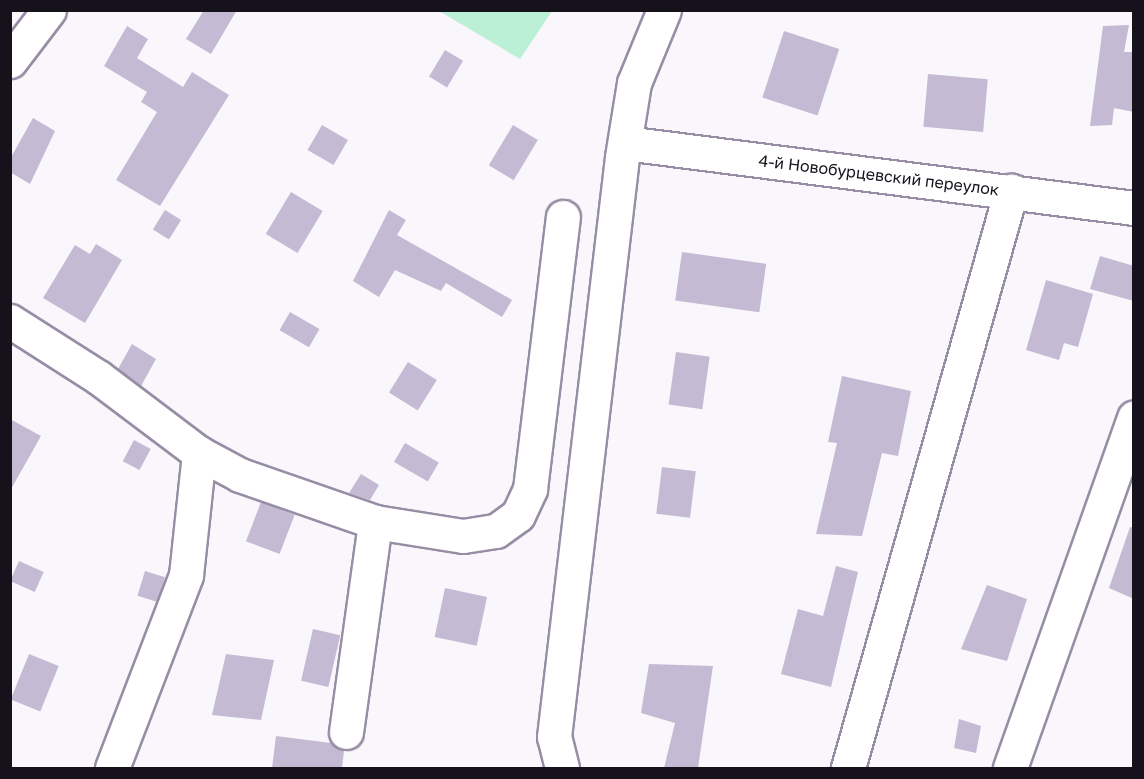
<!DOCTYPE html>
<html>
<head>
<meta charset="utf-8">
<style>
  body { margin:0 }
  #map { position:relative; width:1144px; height:779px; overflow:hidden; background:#f9f7fc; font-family:"Golos Text",sans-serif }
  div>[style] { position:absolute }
  .green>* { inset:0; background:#bbf0d6 }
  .building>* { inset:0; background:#c4bad3; transform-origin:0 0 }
  .roads { filter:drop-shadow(2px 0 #978da5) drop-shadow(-2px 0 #978da5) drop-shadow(0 2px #978da5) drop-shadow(0 -2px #978da5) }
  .minor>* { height:33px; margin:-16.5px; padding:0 16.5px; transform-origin:16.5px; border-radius:16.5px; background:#fff }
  span { translate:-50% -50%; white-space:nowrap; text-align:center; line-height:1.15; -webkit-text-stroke:4.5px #fff; paint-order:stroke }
  .street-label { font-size:16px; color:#16121b }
  .frame { position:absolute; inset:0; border:12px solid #16121b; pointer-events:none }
</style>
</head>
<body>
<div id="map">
  <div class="green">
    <i style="clip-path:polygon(439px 11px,552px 11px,520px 59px)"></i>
  </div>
  <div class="building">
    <i style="clip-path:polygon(204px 10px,237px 10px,211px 54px,186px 39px)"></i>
    <i style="clip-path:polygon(1129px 25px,1124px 52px,1134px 52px,1134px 112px,1114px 108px,1112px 125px,1090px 126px,1103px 26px)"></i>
    <i style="clip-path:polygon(127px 26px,148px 39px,137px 58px,183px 87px,192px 72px,229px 95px,160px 206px,116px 180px,157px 112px,141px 102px,147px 92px,104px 66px)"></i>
    <i style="left:784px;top:31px;width:58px;height:70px;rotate:18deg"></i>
    <i style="left:445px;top:50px;width:21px;height:31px;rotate:31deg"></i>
    <i style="left:928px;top:74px;width:60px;height:53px;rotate:5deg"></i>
    <i style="clip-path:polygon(33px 118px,55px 131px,30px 184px,10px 172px,10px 159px)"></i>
    <i style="left:322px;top:125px;width:30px;height:29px;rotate:30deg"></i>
    <i style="left:513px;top:125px;width:29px;height:47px;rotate:31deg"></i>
    <i style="left:291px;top:192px;width:37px;height:49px;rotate:31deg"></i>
    <i style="left:165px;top:210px;width:19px;height:23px;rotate:32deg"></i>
    <i style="clip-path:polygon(389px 210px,406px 220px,397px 235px,512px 300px,502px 317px,446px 283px,441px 291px,395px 270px,379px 297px,353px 281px)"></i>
    <i style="clip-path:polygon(96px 244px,122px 260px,85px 323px,43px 298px,75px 245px,90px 254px)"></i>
    <i style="left:682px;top:252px;width:85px;height:49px;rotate:8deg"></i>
    <i style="clip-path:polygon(1100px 256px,1134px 266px,1134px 301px,1090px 289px)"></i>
    <i style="clip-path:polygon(1046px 280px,1093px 294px,1078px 347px,1064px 343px,1059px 360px,1026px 350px)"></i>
    <i style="left:290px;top:312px;width:34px;height:21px;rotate:30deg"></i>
    <i style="clip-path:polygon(132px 344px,156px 359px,141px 386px,118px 369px)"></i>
    <i style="left:676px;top:352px;width:34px;height:53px;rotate:8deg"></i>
    <i style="left:408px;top:362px;width:34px;height:36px;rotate:32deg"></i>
    <i style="clip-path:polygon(842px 376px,911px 391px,898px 456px,882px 453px,862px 536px,816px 534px,837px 443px,828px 442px)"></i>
    <i style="clip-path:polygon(10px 419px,41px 436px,10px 491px)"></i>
    <i style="left:134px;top:440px;width:19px;height:24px;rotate:28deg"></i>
    <i style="left:405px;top:443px;width:39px;height:22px;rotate:30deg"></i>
    <i style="left:662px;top:467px;width:34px;height:47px;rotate:7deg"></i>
    <i style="clip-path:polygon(361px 474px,379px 485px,370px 500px,349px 493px)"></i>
    <i style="left:261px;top:502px;width:36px;height:42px;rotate:21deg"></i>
    <i style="clip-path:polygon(1130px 527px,1134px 528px,1134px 599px,1109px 588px)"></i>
    <i style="left:19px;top:561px;width:27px;height:22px;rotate:24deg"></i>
    <i style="clip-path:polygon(836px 566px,858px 572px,831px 687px,781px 674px,798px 609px,823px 616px)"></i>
    <i style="left:145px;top:571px;width:21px;height:26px;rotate:17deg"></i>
    <i style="clip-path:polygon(987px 585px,1027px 599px,1007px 661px,961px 649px)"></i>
    <i style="left:445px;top:588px;width:43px;height:50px;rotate:12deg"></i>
    <i style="left:313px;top:629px;width:28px;height:53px;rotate:13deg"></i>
    <i style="left:29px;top:654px;width:32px;height:49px;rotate:22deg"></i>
    <i style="clip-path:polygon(226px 654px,274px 660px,261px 720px,212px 715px)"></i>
    <i style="clip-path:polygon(649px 664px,713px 666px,698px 768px,664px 768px,675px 723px,641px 713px)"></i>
    <i style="clip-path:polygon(959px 719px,981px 726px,976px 753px,954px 748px)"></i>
    <i style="clip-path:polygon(276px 736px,331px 743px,344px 751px,342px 768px,272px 768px)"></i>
  </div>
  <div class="roads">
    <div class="minor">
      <i style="left:10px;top:61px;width:64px;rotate:-52.6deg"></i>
      <i style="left:625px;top:143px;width:513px;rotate:7.28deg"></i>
      <i style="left:10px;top:321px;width:104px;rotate:32.5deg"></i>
      <i style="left:98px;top:377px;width:126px;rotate:37deg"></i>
      <i style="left:199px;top:453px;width:47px;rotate:28.2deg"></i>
      <i style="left:240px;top:475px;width:143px;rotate:19.2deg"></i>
      <i style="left:346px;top:732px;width:212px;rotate:-82.1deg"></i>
      <i style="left:375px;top:522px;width:89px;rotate:9deg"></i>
      <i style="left:463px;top:536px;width:33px;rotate:-9deg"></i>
      <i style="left:496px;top:531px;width:27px;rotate:-36deg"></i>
      <i style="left:518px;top:515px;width:29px;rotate:-65deg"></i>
      <i style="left:530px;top:489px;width:274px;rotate:-83.1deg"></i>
      <i style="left:112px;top:768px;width:207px;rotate:-69deg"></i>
      <i style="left:186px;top:575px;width:123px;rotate:-83.9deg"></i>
      <i style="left:562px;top:768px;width:32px;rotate:-104deg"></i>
      <i style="left:554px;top:737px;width:584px;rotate:-83.31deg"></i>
      <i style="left:622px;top:157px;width:75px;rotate:-80.8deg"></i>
      <i style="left:634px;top:83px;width:79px;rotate:-67.7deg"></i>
      <i style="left:848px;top:768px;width:600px;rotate:-74.23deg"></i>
      <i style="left:1010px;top:768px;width:372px;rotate:-70.5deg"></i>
    </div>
  </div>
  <div class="street-label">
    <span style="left:879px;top:175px;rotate:7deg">4-й Новобурцевский переулок</span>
  </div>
  <div class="frame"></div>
</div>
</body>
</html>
